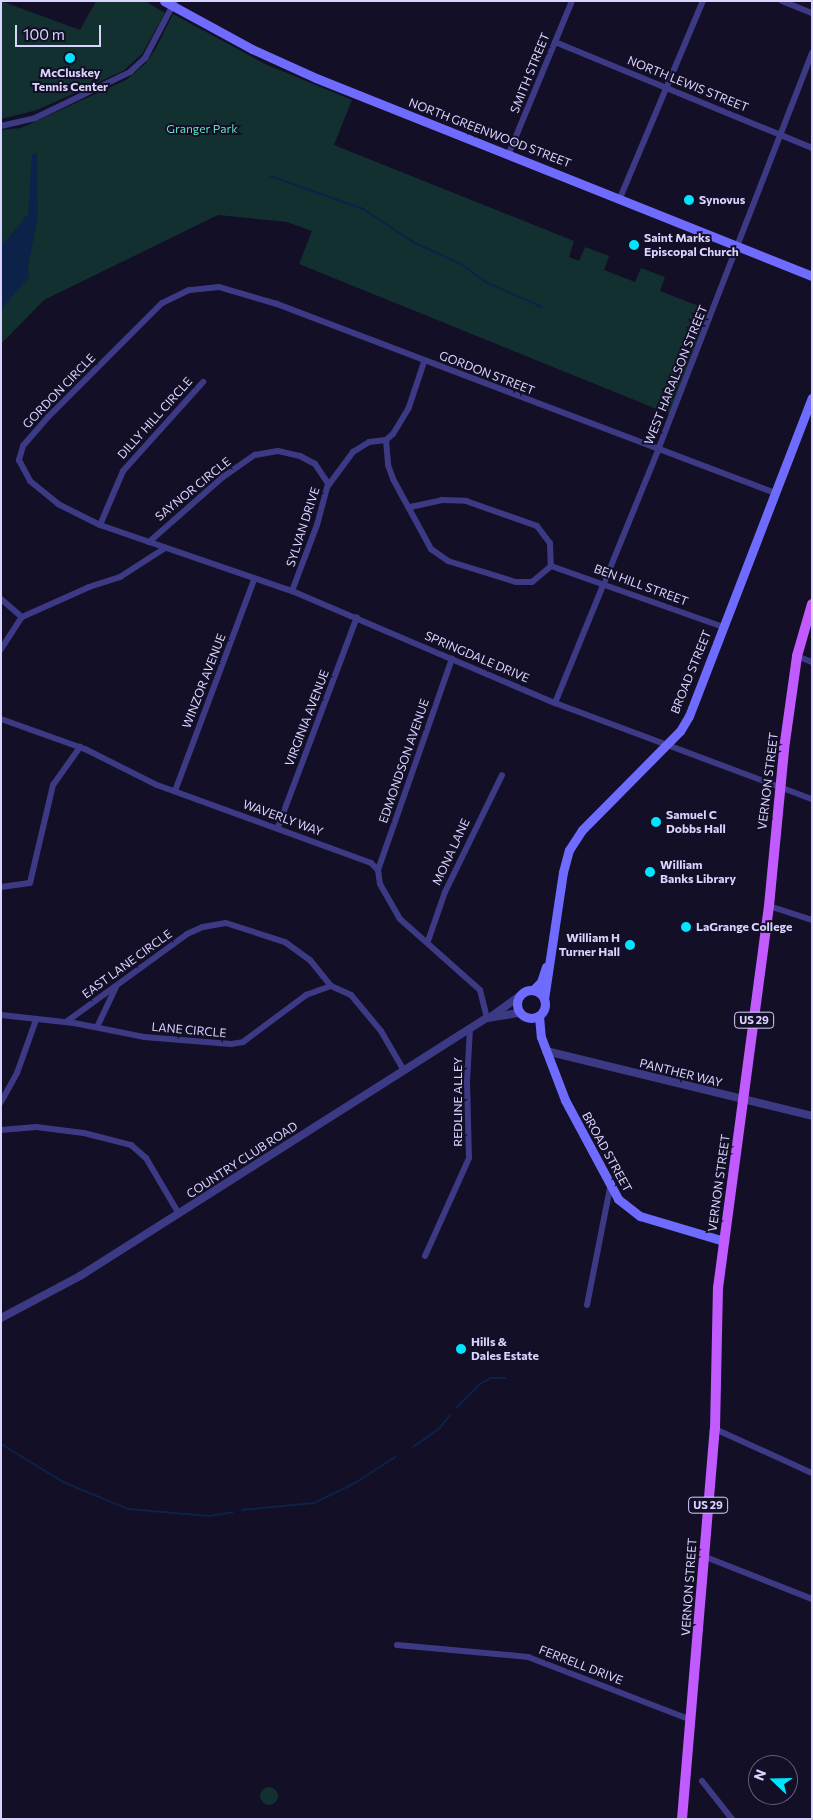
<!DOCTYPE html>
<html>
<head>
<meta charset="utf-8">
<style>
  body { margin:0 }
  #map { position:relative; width:813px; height:1820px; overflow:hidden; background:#130f26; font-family:Commissioner,sans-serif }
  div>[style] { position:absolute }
  .green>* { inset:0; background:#12302f }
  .round { border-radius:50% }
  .water>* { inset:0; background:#0c2248 }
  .stream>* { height:2px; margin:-1px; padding:0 1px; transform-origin:1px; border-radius:1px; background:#0c2248 }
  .minor>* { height:6px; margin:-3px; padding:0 3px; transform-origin:3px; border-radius:3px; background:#3d3a85 }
  .tertiary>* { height:8px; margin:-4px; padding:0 4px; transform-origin:4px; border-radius:4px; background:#3d3a85 }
  .secondary>* { height:9px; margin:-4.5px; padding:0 4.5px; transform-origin:4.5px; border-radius:4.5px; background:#6f6bff }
  .secondary>.ring { margin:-4.5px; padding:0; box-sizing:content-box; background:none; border:9px solid #6f6bff; border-radius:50% }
  .primary>* { height:10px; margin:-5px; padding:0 5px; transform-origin:5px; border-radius:5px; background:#c25bff }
  .dots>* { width:14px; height:14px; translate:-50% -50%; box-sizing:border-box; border:2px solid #130f26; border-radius:50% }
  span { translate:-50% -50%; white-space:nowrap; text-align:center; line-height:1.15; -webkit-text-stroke:4px #130f26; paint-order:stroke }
  .shield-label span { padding:1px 4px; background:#130f26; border:1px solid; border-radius:4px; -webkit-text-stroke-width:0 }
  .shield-label { font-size:11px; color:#d9d4ff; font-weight:700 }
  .poi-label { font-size:12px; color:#d9d4ff; font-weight:700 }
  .left { translate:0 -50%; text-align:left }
  .right { translate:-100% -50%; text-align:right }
  .street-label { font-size:12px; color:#d9d4ff }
  .park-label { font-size:12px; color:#5fe0c0 }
  .frame { position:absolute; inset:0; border:2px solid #d9d4ff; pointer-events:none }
  .north { position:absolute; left:748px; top:1755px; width:50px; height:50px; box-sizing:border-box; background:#130f26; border:1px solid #625e7d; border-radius:50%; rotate:291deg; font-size:14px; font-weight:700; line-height:20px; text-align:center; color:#d9d4ff }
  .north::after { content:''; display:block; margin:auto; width:18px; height:22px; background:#00e5ff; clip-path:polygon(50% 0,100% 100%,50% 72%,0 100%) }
  .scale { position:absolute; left:15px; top:25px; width:86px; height:22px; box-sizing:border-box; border:2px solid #d9d4ff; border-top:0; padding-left:6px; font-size:15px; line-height:18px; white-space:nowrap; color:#d9d4ff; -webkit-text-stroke:4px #130f26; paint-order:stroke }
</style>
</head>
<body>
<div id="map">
  <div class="green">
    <i style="clip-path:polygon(1px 1px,80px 30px,96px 1px,145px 1px,165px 13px,142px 54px,123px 71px,37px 110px,1px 119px)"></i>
    <i style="clip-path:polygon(173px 14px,265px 64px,352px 100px,334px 145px,574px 241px,569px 257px,579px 261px,585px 247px,609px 256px,604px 270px,635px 282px,641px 268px,665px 277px,660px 291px,709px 310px,669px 414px,299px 264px,312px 231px,287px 222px,218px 215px,44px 300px,1px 344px,1px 130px,21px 128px,126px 80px,145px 64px,156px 48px)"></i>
    <i class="round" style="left:260px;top:1787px;width:18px;height:18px"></i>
  </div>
  <div class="water">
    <i style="clip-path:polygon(37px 153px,38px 217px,28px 266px,29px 277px,1px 309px,1px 247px,28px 214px,32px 154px)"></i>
  </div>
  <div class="stream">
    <i style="left:270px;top:176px;width:99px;rotate:19.5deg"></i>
    <i style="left:363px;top:209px;width:60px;rotate:33.4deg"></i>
    <i style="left:413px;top:242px;width:53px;rotate:24.6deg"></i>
    <i style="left:461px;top:264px;width:31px;rotate:36deg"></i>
    <i style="left:486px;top:282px;width:61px;rotate:24.1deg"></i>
    <i style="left:457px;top:1407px;width:33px;rotate:-45deg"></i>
    <i style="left:480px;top:1384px;width:13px;rotate:-29deg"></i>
    <i style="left:491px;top:1378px;width:14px"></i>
    <i style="left:1px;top:1444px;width:75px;rotate:31.4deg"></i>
    <i style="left:65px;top:1483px;width:68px;rotate:22.4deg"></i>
    <i style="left:128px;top:1509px;width:81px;rotate:4.9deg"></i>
    <i style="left:209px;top:1516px;width:24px;rotate:-9deg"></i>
    <i style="left:413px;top:1447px;width:32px;rotate:-35deg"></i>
    <i style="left:439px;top:1429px;width:18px;rotate:-52deg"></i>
    <i style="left:242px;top:1510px;width:72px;rotate:-5.6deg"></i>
    <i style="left:314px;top:1503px;width:46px;rotate:-26deg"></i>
    <i style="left:355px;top:1483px;width:48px;rotate:-33deg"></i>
  </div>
  <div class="minor">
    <i style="left:782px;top:1px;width:32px;rotate:22deg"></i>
    <i style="left:555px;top:42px;width:278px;rotate:22.4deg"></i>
    <i style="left:1px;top:126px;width:35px;rotate:-13deg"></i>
    <i style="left:35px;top:118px;width:106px;rotate:-25.8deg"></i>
    <i style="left:130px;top:72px;width:21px;rotate:-43deg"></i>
    <i style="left:145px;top:58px;width:64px;rotate:-62.2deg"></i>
    <i style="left:509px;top:153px;width:165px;rotate:-67.5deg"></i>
    <i style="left:620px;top:198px;width:214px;rotate:-67.2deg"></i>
    <i style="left:386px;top:440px;width:25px;rotate:85deg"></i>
    <i style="left:388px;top:465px;width:15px;rotate:70deg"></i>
    <i style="left:393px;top:479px;width:80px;rotate:61.5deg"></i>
    <i style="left:431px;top:549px;width:21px;rotate:35deg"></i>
    <i style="left:448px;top:561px;width:71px;rotate:17.2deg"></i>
    <i style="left:516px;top:582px;width:16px"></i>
    <i style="left:532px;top:582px;width:25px;rotate:-40deg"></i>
    <i style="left:775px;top:493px;width:533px;rotate:-159.22deg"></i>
    <i style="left:277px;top:304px;width:60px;rotate:-163.7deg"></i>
    <i style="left:219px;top:287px;width:30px;rotate:174deg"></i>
    <i style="left:189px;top:290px;width:30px;rotate:154deg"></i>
    <i style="left:162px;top:303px;width:161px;rotate:135deg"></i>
    <i style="left:48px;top:417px;width:38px;rotate:131deg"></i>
    <i style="left:23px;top:446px;width:15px;rotate:106deg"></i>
    <i style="left:19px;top:460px;width:24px;rotate:62deg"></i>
    <i style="left:30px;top:481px;width:36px;rotate:39deg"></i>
    <i style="left:58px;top:504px;width:47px;rotate:26.6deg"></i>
    <i style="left:100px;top:525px;width:203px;rotate:19deg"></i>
    <i style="left:292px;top:591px;width:286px;rotate:23.1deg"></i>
    <i style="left:555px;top:703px;width:274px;rotate:20.5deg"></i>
    <i style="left:410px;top:507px;width:33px;rotate:-12deg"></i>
    <i style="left:442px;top:500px;width:24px;rotate:2deg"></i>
    <i style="left:466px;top:501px;width:75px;rotate:19.4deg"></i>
    <i style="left:537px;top:526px;width:21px;rotate:53deg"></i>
    <i style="left:550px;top:543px;width:23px;rotate:88deg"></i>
    <i style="left:100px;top:525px;width:59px;rotate:-66.9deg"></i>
    <i style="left:123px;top:471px;width:120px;rotate:-48deg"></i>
    <i style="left:149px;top:542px;width:98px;rotate:-41.3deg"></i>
    <i style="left:223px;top:477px;width:39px;rotate:-35deg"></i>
    <i style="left:255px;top:455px;width:23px;rotate:-10deg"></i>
    <i style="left:278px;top:451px;width:23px;rotate:13deg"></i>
    <i style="left:300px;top:456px;width:17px;rotate:28deg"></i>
    <i style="left:315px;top:464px;width:25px;rotate:56deg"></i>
    <i style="left:551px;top:566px;width:182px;rotate:19.5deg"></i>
    <i style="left:292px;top:591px;width:71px;rotate:-69.3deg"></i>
    <i style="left:317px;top:525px;width:39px;rotate:-75deg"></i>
    <i style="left:327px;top:487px;width:44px;rotate:-53.4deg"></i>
    <i style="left:353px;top:452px;width:19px;rotate:-32deg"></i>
    <i style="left:369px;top:442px;width:17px;rotate:-7deg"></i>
    <i style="left:386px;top:440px;width:9px;rotate:-41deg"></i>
    <i style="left:393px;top:434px;width:31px;rotate:-59deg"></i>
    <i style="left:409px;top:407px;width:47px;rotate:-71.6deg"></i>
    <i style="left:1px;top:599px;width:28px;rotate:41deg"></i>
    <i style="left:1px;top:649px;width:38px;rotate:-57deg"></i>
    <i style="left:22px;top:617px;width:73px;rotate:-24.1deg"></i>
    <i style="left:89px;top:587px;width:33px;rotate:-18deg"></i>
    <i style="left:120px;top:577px;width:54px;rotate:-32.8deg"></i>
    <i style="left:797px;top:656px;width:16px;rotate:22deg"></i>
    <i style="left:555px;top:703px;width:273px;rotate:-67.8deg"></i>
    <i style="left:658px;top:450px;width:426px;rotate:-68.8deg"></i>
    <i style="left:1px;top:719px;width:89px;rotate:19.7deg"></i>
    <i style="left:85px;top:749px;width:80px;rotate:26.6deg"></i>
    <i style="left:157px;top:785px;width:228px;rotate:20deg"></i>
    <i style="left:371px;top:863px;width:10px;rotate:45deg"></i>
    <i style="left:378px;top:870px;width:14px;rotate:82deg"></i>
    <i style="left:380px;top:884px;width:40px;rotate:60.3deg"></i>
    <i style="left:400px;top:919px;width:107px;rotate:41.6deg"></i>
    <i style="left:480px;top:990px;width:29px;rotate:76deg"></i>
    <i style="left:175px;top:791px;width:225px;rotate:-69.5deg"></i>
    <i style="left:278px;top:827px;width:224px;rotate:-69.4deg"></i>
    <i style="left:378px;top:870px;width:224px;rotate:-70.7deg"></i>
    <i style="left:1px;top:887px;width:29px;rotate:-8deg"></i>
    <i style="left:30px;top:883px;width:101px;rotate:-76.8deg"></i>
    <i style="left:53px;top:785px;width:47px;rotate:-54.6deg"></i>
    <i style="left:769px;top:906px;width:45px;rotate:18deg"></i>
    <i style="left:428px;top:941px;width:52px;rotate:-70.9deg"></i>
    <i style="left:445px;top:892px;width:130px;rotate:-64deg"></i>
    <i style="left:1px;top:1015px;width:73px;rotate:6.3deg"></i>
    <i style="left:74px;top:1023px;width:71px;rotate:11.3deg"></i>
    <i style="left:144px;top:1037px;width:87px;rotate:4.6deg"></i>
    <i style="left:231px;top:1044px;width:12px;rotate:-9deg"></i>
    <i style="left:243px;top:1042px;width:79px;rotate:-36.7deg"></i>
    <i style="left:306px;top:995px;width:27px;rotate:-20deg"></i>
    <i style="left:331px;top:986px;width:22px;rotate:24deg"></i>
    <i style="left:351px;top:995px;width:47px;rotate:50.2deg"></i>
    <i style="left:381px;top:1031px;width:44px;rotate:59.9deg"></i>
    <i style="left:66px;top:1022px;width:150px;rotate:-36deg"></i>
    <i style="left:187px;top:934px;width:17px;rotate:-24deg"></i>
    <i style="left:203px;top:927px;width:23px;rotate:-10deg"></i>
    <i style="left:226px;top:923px;width:62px;rotate:17.9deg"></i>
    <i style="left:285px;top:942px;width:31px;rotate:36deg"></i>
    <i style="left:310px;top:960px;width:33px;rotate:51deg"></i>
    <i style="left:97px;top:1027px;width:44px;rotate:-64.6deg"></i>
    <i style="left:1px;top:1102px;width:33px;rotate:-61deg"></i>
    <i style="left:17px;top:1073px;width:56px;rotate:-70.3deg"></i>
    <i style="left:1px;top:1130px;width:35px;rotate:-5deg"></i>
    <i style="left:36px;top:1127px;width:48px;rotate:7.1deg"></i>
    <i style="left:84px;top:1133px;width:49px;rotate:14.3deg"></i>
    <i style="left:131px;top:1145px;width:20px;rotate:41deg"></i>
    <i style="left:146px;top:1158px;width:65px;rotate:59.5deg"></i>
    <i style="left:425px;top:1256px;width:107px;rotate:-65.8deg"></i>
    <i style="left:469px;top:1158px;width:76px;rotate:-91.5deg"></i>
    <i style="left:467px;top:1082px;width:53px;rotate:-86.8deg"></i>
    <i style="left:587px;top:1305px;width:119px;rotate:-78.9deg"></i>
    <i style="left:715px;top:1429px;width:107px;rotate:24.4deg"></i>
    <i style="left:703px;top:1556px;width:117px;rotate:21.5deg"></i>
    <i style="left:397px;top:1645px;width:132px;rotate:5.2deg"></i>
    <i style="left:528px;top:1657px;width:175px;rotate:21.1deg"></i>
    <i style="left:702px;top:1781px;width:48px;rotate:51.7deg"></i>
  </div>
  <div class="tertiary">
    <i style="left:492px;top:1016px;width:34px;rotate:-36deg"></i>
    <i style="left:546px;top:1051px;width:274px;rotate:13.7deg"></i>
    <i style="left:1px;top:1318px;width:89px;rotate:-28deg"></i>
    <i style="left:80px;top:1276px;width:482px;rotate:-32.4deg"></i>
    <i style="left:487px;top:1018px;width:33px;rotate:-9deg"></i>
  </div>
  <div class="secondary">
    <i style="left:164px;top:1px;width:100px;rotate:28.6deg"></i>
    <i style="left:252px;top:49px;width:70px;rotate:24.4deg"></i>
    <i style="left:316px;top:78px;width:534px;rotate:21.76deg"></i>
    <i style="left:533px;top:990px;width:11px;rotate:-45deg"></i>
    <i style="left:541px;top:982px;width:16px;rotate:-72deg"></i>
    <i class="ring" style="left:517px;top:990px;width:19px;height:19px"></i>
    <i style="left:544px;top:999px;width:128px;rotate:-81.5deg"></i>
    <i style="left:563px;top:872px;width:23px;rotate:-75deg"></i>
    <i style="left:569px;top:850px;width:24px;rotate:-57deg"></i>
    <i style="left:582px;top:830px;width:139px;rotate:-45.3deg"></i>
    <i style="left:680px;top:731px;width:17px;rotate:-59deg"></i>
    <i style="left:689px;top:716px;width:341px;rotate:-68.9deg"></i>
    <i style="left:539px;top:1016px;width:21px;rotate:85deg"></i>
    <i style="left:541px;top:1037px;width:67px;rotate:69.1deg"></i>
    <i style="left:565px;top:1100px;width:112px;rotate:61.8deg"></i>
    <i style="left:618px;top:1199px;width:28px;rotate:38deg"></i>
    <i style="left:640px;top:1216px;width:88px;rotate:16.6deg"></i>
  </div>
  <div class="primary">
    <i style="left:682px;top:1819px;width:391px;rotate:-85.2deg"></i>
    <i style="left:715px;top:1429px;width:141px;rotate:-88.8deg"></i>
    <i style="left:718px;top:1288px;width:385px;rotate:-82.4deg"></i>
    <i style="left:769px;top:906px;width:158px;rotate:-84.5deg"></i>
    <i style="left:784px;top:749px;width:94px;rotate:-82deg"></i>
    <i style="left:797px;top:656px;width:54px;rotate:-73.9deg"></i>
  </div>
  <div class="dots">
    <i style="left:70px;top:58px;background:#00e5ff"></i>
    <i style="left:689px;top:200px;background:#00e5ff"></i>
    <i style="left:634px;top:245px;background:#00e5ff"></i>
    <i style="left:656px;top:822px;background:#00e5ff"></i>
    <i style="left:650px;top:872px;background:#00e5ff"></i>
    <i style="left:686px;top:927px;background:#00e5ff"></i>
    <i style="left:630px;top:945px;background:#00e5ff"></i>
    <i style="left:461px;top:1349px;background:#00e5ff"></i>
  </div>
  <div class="shield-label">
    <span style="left:754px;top:1020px">US 29</span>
    <span style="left:708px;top:1505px">US 29</span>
  </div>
  <div class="poi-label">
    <span style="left:70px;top:80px">McCluskey<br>Tennis Center</span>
    <span class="left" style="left:699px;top:200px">Synovus</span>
    <span class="left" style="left:644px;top:245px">Saint Marks<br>Episcopal Church</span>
    <span class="left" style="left:666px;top:822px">Samuel C<br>Dobbs Hall</span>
    <span class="left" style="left:660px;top:872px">William<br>Banks Library</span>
    <span class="left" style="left:696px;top:927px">LaGrange College</span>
    <span class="right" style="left:620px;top:945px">William H<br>Turner Hall</span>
    <span class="left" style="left:471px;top:1349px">Hills &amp;<br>Dales Estate</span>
  </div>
  <div class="street-label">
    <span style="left:530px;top:73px;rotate:-68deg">SMITH STREET</span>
    <span style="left:688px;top:84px;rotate:22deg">NORTH LEWIS STREET</span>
    <span style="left:490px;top:133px;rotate:21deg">NORTH GREENWOOD STREET</span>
    <span style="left:487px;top:373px;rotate:21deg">GORDON STREET</span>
    <span style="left:676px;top:375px;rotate:-68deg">WEST HARALSON STREET</span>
    <span style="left:59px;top:391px;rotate:-46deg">GORDON CIRCLE</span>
    <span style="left:155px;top:418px;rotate:-48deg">DILLY HILL CIRCLE</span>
    <span style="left:193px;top:489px;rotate:-39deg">SAYNOR CIRCLE</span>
    <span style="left:303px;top:527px;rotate:-72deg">SYLVAN DRIVE</span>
    <span style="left:641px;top:585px;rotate:20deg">BEN HILL STREET</span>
    <span style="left:477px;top:657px;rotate:23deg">SPRINGDALE DRIVE</span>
    <span style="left:691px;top:672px;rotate:-68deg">BROAD STREET</span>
    <span style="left:204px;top:681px;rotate:-69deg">WINZOR AVENUE</span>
    <span style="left:307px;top:718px;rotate:-69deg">VIRGINIA AVENUE</span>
    <span style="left:404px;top:761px;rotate:-71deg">EDMONDSON AVENUE</span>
    <span style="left:768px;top:781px;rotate:-83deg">VERNON STREET</span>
    <span style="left:283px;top:818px;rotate:20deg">WAVERLY WAY</span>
    <span style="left:451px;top:852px;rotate:-65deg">MONA LANE</span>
    <span style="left:127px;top:964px;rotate:-36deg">EAST LANE CIRCLE</span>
    <span style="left:189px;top:1030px;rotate:5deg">LANE CIRCLE</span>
    <span style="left:681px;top:1073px;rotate:14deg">PANTHER WAY</span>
    <span style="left:458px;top:1102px;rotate:-90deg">REDLINE ALLEY</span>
    <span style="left:607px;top:1152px;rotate:61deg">BROAD STREET</span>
    <span style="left:242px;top:1160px;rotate:-33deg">COUNTRY CLUB ROAD</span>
    <span style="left:719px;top:1183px;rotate:-82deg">VERNON STREET</span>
    <span style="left:689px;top:1587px;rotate:-86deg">VERNON STREET</span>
    <span style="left:581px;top:1665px;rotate:21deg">FERRELL DRIVE</span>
  </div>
  <div class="park-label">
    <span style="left:202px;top:129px">Granger Park</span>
  </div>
  <div class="frame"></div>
  <div class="north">N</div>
  <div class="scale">100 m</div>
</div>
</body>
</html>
